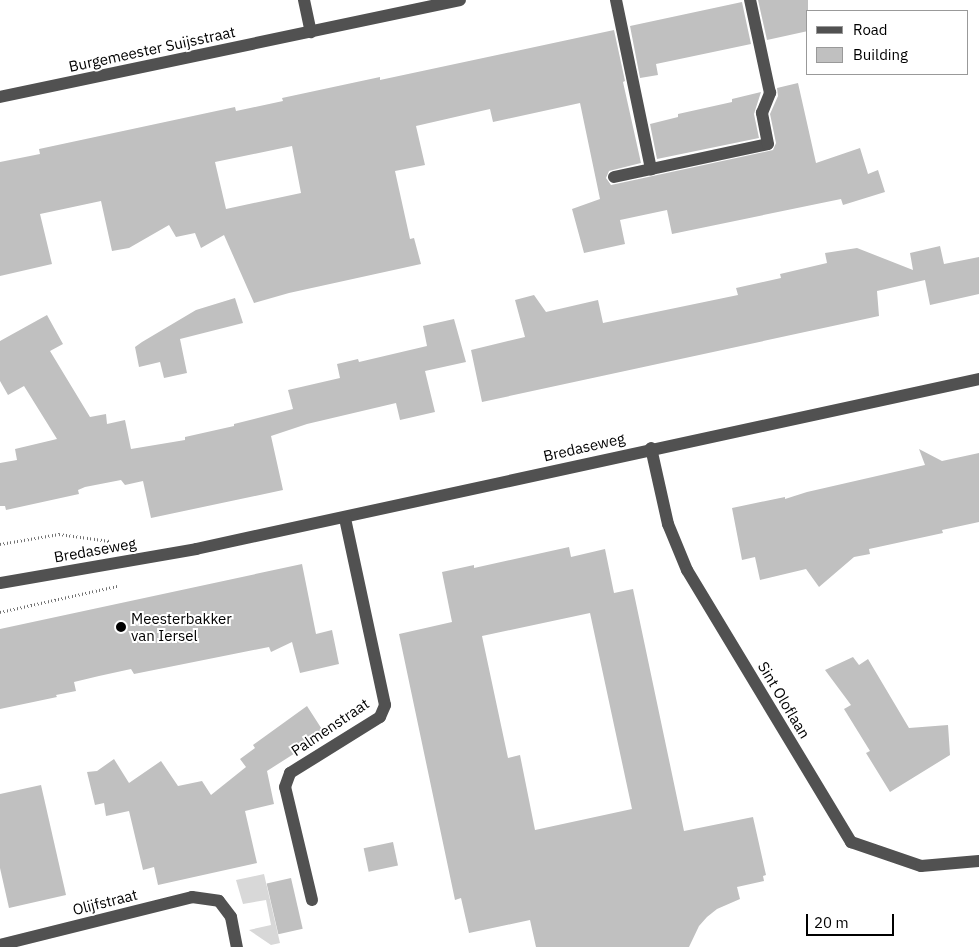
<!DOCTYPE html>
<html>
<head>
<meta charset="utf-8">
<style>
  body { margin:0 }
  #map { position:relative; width:979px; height:947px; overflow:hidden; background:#fff; font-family:"IBM Plex Sans",sans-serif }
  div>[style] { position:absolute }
  .green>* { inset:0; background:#d8d8d8 }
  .building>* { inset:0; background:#c0c0c0; transform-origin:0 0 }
  .path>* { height:3px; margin-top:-1.5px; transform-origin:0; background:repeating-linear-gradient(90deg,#737373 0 1px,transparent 0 3.5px) }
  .minor>* { height:12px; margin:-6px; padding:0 6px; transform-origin:6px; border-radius:6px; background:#515151 }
  .dots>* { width:14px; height:14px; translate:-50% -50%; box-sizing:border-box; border:2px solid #fff; border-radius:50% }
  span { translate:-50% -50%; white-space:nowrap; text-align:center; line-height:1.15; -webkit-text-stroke:4px #fff; paint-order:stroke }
  .street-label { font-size:15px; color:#000 }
  .poi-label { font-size:15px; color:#000 }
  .left { translate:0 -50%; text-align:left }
  .legend { position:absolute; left:806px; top:10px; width:162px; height:65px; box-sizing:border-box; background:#fff; border:1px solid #999; margin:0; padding:6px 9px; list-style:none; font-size:15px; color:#000 }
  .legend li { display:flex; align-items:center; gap:10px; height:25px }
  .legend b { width:25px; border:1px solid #999 }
  .scale { position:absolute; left:806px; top:914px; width:88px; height:22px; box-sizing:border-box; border:2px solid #000; border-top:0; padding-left:6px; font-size:15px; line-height:18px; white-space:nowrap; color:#000; -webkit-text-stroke:4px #fff; paint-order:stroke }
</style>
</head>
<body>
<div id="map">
  <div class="green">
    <i style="clip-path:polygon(264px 874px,280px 943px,271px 945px,249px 930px,271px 925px,266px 900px,243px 904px,236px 880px)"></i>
  </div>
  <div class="building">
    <i style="clip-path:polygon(758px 0,808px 0,808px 31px,767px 40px)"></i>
    <i style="clip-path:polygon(742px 2px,751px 44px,656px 64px,658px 75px,640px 78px,630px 26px)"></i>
    <i style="clip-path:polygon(evenodd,614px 30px,625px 81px,623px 82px,641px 163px,609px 171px,606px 178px,611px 185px,773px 150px,776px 143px,770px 114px,778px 96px,777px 88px,798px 83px,816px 163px,860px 148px,868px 174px,878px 170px,885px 192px,843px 205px,841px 199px,672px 234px,667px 210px,620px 220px,625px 244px,584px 253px,572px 209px,600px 199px,580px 103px,493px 122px,490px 109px,416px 126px,425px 165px,395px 171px,410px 239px,414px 238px,421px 264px,289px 293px,254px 303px,224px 235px,201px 248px,195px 233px,176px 237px,169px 225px,129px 248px,112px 251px,101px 201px,40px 214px,52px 264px,0 276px,0 162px,40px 154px,39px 149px,235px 107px,236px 111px,283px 101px,282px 98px,380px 77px,380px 80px,614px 30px,292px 146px,301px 193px,226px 209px,215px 162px,292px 146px)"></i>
    <i style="clip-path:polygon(761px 92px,754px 114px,759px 138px,657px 159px,650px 124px,678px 117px,678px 114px,732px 102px,732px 99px)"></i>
    <i style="clip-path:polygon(940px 246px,944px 264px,979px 257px,979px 294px,930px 305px,925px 280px,877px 291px,879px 316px,482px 402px,471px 350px,525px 337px,515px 300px,534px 295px,546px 312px,598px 300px,603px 323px,738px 295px,736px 288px,781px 278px,780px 274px,827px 263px,825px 253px,857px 248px,913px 270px,910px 253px)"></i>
    <i style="clip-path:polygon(235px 298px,243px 323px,180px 339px,187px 373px,164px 378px,160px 362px,139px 367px,135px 347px,142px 342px,196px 310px)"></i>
    <i style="clip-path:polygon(47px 315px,63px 344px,50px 351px,90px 417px,106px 414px,107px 424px,125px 420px,131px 449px,185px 440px,185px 437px,234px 426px,234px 424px,293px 409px,288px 390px,340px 378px,337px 364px,358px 359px,359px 362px,427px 346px,423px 326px,454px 319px,466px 362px,425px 371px,435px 412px,400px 420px,396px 403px,307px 424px,271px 436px,283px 490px,151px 518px,143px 481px,125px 485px,121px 480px,85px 487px,78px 490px,79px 494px,6px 510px,5px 506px,0 506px,0 463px,17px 460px,15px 449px,57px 439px,24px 386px,8px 395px,0 381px,0 341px)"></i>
    <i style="clip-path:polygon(919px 449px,942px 461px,979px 453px,979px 522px,942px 530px,943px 533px,869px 549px,870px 554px,854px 557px,819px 587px,806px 569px,760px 580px,755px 557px,742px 560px,732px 508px,785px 497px,785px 499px,807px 492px,925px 465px)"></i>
    <i style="clip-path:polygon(evenodd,569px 547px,571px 557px,605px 549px,614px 593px,633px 589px,684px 831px,753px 817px,766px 875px,763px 876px,764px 881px,737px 887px,740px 899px,717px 909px,707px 917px,699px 926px,689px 947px,536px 947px,530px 920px,469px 933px,461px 898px,455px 900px,399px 634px,452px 622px,442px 572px,474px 565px,474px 568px,569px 547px,590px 613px,632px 809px,535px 830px,520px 755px,508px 758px,482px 636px,590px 613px)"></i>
    <i style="clip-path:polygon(302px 564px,316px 634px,332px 630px,339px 664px,300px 673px,292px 642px,271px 652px,269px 647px,134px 674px,131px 669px,99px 676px,74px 682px,76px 691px,56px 695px,57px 697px,0 709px,0 629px)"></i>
    <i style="clip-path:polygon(853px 657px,859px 665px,868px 659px,909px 728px,948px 725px,950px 755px,890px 792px,866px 753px,870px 751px,844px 709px,851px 705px,825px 670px)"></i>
    <i style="clip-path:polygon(307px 706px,325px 734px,267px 771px,274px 804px,245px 811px,257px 863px,158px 885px,154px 867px,143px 870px,129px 811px,106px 816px,104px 803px,95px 805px,87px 772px,97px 771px,114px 759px,129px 783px,161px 761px,178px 786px,202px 781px,211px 795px,246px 767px,240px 759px,255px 748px,253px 745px)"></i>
    <i style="clip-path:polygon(41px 785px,66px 895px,9px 908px,0 868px,0 794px)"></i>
    <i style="left:393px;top:842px;width:24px;height:30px;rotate:78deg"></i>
    <i style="left:291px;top:878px;width:52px;height:25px;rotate:77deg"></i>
  </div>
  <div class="path">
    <i style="left:0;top:544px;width:60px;rotate:-9.6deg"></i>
    <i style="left:59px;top:534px;width:51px;rotate:7.8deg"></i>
    <i style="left:0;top:612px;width:120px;rotate:-12.5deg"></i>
  </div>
  <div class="minor">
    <i style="left:304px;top:0;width:33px;rotate:78deg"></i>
    <i style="left:616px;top:0;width:173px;rotate:78.3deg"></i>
    <i style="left:0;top:97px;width:470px;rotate:-11.9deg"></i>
    <i style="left:614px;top:177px;width:157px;rotate:-12.1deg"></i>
    <i style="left:768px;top:144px;width:32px;rotate:-101deg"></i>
    <i style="left:762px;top:113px;width:22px;rotate:-68deg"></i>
    <i style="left:770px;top:93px;width:95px;rotate:-102.1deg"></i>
    <i style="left:651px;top:448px;width:78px;rotate:77.4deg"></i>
    <i style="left:668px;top:524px;width:50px;rotate:67.6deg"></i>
    <i style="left:687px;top:570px;width:318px;rotate:58.9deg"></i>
    <i style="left:851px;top:842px;width:74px;rotate:18.9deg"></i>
    <i style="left:921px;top:866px;width:58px;rotate:-4.9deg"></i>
    <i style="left:0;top:583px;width:199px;rotate:-9.8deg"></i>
    <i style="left:196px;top:549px;width:801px;rotate:-12.25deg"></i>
    <i style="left:312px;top:900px;width:116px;rotate:-103.4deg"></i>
    <i style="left:285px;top:787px;width:15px;rotate:-70deg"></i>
    <i style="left:290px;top:773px;width:106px;rotate:-31.9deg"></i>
    <i style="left:380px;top:717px;width:13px;rotate:-67deg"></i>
    <i style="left:385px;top:705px;width:191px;rotate:-102.1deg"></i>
    <i style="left:0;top:945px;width:198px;rotate:-14deg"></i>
    <i style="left:192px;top:897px;width:27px;rotate:8deg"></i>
    <i style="left:219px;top:901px;width:20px;rotate:53deg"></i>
    <i style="left:231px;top:917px;width:31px;rotate:79deg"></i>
  </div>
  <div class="dots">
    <i style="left:121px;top:627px;background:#000"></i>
  </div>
  <div class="street-label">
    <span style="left:152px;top:49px;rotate:-12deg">Burgemeester Suijsstraat</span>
    <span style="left:584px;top:447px;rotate:-13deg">Bredaseweg</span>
    <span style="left:95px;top:550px;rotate:-10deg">Bredaseweg</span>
    <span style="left:784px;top:700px;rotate:59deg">Sint Oloflaan</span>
    <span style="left:330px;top:727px;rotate:-34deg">Palmenstraat</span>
    <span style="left:105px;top:902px;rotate:-14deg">Olijfstraat</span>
  </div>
  <div class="poi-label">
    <span class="left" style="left:131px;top:627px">Meesterbakker<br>van Iersel</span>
  </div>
  <ul class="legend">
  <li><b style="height:6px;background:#515151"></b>Road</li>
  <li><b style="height:14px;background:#c0c0c0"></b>Building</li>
  </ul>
  <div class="scale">20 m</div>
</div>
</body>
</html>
